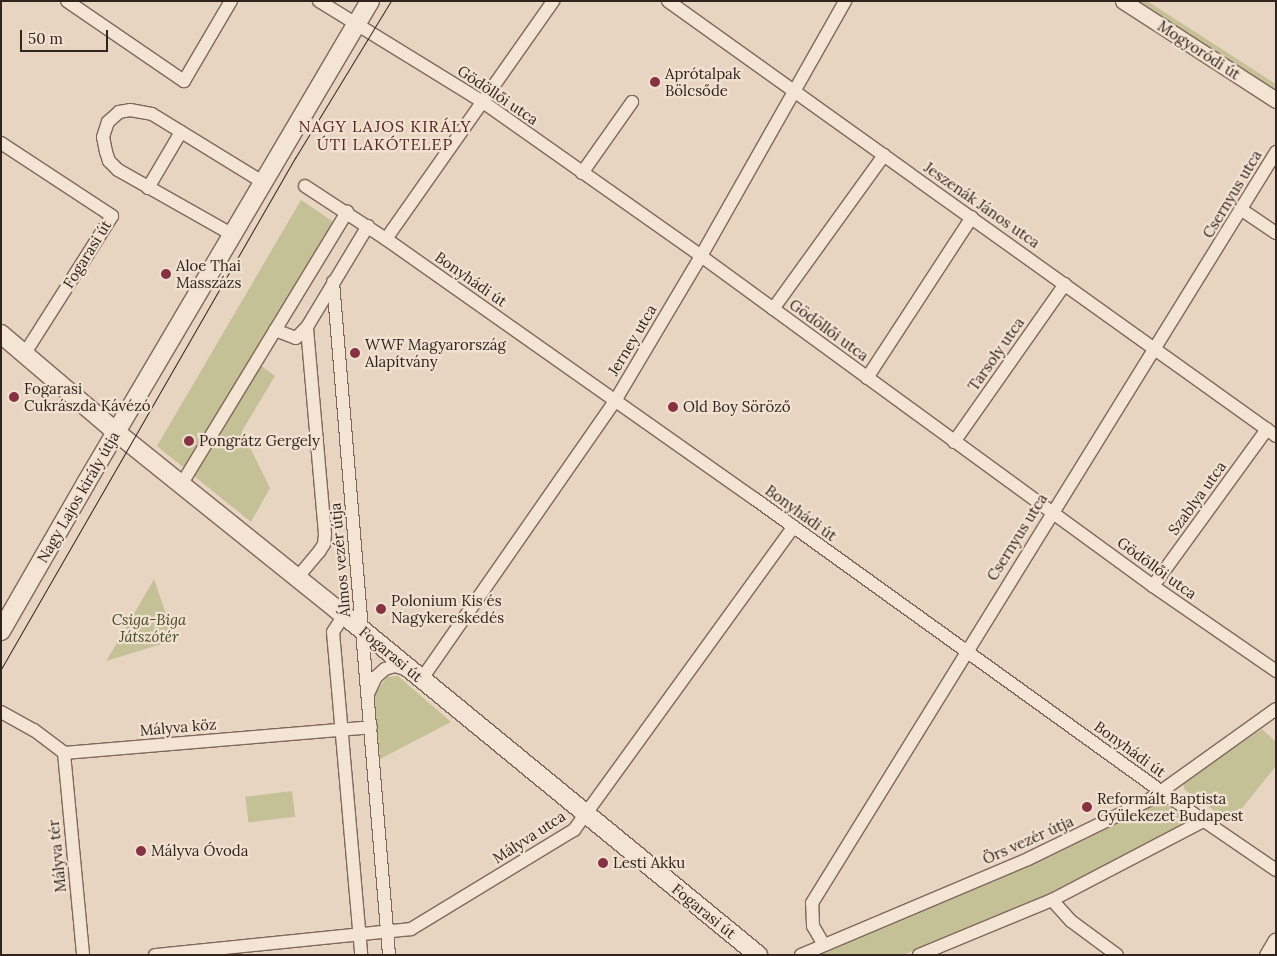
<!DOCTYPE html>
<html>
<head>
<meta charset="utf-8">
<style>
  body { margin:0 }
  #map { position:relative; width:1277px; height:956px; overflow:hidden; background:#e8d5c1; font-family:Lora,serif }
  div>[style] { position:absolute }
  .green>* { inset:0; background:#c4c197; transform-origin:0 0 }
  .roads { filter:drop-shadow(1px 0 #7f685b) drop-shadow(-1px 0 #7f685b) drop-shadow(0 1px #7f685b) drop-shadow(0 -1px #7f685b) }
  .minor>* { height:12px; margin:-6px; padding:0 6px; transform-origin:6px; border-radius:6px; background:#f4e4d3 }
  .tertiary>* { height:15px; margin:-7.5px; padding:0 7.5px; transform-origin:7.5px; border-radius:7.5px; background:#f4e4d3 }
  .secondary>* { height:18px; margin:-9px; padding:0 9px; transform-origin:9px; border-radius:9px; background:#f4e4d3 }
  .tram>* { height:1px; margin:-0.5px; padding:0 0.5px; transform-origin:0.5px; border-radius:0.5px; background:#31231d }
  .dots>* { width:14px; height:14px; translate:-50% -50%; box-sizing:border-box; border:2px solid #f0e1d0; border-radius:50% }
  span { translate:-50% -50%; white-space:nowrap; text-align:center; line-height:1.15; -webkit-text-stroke:4.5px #f0e1d0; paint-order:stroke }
  .street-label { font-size:15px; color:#31231d }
  .poi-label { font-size:15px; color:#31231d }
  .left { translate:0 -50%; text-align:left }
  .park-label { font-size:15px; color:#484b26; font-style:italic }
  .neighbourhood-label { font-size:16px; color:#582322; letter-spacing:1px }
  .frame { position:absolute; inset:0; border:2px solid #31231d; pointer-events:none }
  .scale { position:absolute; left:20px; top:30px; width:88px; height:22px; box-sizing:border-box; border:2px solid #31231d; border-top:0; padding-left:6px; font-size:15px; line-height:18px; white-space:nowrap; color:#31231d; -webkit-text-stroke:4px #f0e1d0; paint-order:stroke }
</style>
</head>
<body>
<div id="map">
  <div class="green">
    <i style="clip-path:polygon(1129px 1px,1147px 1px,1276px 84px,1276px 97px)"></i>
    <i style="clip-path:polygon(301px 200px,344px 229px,260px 365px,275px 376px,242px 431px,270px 488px,251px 522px,157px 446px)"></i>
    <i style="clip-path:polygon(154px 579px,175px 640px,106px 661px,117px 643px)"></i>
    <i style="clip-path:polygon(398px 676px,451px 722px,380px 759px,374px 695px,387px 677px)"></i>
    <i style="clip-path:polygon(1262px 729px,1276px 742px,1276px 766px,1231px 822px,1185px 790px,1183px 784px,1186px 780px)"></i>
    <i style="left:292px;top:791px;width:26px;height:47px;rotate:83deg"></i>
    <i style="clip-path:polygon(1166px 799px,1194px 821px,1038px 899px,903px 955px,817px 955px,1024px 867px)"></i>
  </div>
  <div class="roads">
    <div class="minor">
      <i style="left:67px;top:1px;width:142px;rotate:34.4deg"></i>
      <i style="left:184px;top:81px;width:93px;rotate:-59.6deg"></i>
      <i style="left:319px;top:1px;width:193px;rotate:31.6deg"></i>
      <i style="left:483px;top:102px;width:267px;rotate:35.2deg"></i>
      <i style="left:701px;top:256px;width:560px;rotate:36.13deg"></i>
      <i style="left:1153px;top:586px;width:150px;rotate:34.6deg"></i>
      <i style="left:668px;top:1px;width:748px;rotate:35.58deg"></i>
      <i style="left:1px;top:143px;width:133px;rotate:33.3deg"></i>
      <i style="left:112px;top:216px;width:162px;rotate:122.4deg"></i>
      <i style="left:582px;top:173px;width:87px;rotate:-54.8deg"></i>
      <i style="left:305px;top:186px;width:97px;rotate:33.2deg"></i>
      <i style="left:386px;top:239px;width:451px;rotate:35.2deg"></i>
      <i style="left:755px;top:499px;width:501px;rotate:35.75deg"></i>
      <i style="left:1162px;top:792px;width:138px;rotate:34.4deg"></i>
      <i style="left:148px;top:188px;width:65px;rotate:-59.5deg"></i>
      <i style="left:1242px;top:210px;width:41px;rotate:34.1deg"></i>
      <i style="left:233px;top:235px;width:132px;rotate:-150.5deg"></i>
      <i style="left:118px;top:170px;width:13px;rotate:-135deg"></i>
      <i style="left:109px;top:161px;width:9px;rotate:-108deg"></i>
      <i style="left:106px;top:152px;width:15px;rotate:-101deg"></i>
      <i style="left:103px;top:137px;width:16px;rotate:-72deg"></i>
      <i style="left:108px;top:122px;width:15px;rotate:-42deg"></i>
      <i style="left:119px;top:112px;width:11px;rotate:-10deg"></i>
      <i style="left:130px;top:110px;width:22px;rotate:10deg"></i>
      <i style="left:152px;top:114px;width:132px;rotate:31.6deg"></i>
      <i style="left:386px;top:239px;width:291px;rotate:-54.9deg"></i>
      <i style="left:333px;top:282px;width:675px;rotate:85.24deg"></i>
      <i style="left:773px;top:309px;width:190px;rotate:-54.2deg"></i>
      <i style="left:275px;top:330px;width:22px;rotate:21deg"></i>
      <i style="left:296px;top:338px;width:16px;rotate:-45deg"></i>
      <i style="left:307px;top:327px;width:118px;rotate:-58.9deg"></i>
      <i style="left:867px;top:378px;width:192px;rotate:-56.9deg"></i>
      <i style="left:954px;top:442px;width:193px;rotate:-54.9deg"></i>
      <i style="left:181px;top:485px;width:320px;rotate:-58.7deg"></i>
      <i style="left:297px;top:578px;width:34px;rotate:-50deg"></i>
      <i style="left:319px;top:552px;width:9px;rotate:-58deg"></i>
      <i style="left:324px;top:544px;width:10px;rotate:-84deg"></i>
      <i style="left:325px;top:534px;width:208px;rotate:-95deg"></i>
      <i style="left:1153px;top:586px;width:194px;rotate:-54deg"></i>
      <i style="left:344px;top:615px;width:20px;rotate:123deg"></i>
      <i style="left:333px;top:632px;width:324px;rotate:85deg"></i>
      <i style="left:421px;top:680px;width:340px;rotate:-55.2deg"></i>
      <i style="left:615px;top:401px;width:169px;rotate:-59.3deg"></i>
      <i style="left:701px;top:256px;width:293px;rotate:-60.5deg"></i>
      <i style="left:368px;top:694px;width:19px;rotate:-65deg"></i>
      <i style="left:376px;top:677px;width:12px;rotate:-42deg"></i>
      <i style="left:385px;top:669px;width:10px;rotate:-17deg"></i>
      <i style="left:395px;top:666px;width:14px;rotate:17deg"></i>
      <i style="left:1px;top:712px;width:38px;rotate:29deg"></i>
      <i style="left:34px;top:730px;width:38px;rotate:37deg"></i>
      <i style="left:64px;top:753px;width:308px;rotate:-4.8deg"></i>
      <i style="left:64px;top:753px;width:203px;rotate:84.6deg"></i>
      <i style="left:1052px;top:900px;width:28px;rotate:48deg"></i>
      <i style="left:1071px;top:921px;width:57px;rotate:36.5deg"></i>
      <i style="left:824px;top:945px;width:22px;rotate:-120deg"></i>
      <i style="left:813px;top:926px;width:23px;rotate:-92deg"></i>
      <i style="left:812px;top:903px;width:883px;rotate:-58.29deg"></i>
      <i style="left:155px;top:955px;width:257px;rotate:-5.8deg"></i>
      <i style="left:411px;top:929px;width:191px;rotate:-31.3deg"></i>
      <i style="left:574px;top:830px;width:373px;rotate:-54.1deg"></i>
      <i style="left:801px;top:955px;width:246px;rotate:-22.9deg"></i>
      <i style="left:1028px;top:859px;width:135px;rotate:-26deg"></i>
      <i style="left:1149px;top:800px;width:156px;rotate:-35.6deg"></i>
      <i style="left:919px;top:955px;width:144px;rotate:-22.5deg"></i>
      <i style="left:1052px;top:900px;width:173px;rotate:-27.6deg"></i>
    </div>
    <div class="tertiary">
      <i style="left:1123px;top:1px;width:182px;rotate:32.9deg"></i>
      <i style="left:1267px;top:955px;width:17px;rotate:-59deg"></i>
    </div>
    <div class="secondary">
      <i style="left:1px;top:334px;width:151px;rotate:40.4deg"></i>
      <i style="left:116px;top:432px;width:292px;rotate:38.8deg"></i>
      <i style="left:344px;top:615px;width:536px;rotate:39.39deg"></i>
      <i style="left:1px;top:631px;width:171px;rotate:-60.1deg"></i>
      <i style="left:86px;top:483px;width:559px;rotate:-59.49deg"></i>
    </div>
  </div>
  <div class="tram">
    <i style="left:1px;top:669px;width:590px;rotate:-60.09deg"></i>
    <i style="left:295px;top:158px;width:184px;rotate:-58.6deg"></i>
  </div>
  <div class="dots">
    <i style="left:655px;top:82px;background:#873242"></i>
    <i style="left:166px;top:274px;background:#873242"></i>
    <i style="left:355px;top:353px;background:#873242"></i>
    <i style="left:14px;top:397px;background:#873242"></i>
    <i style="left:673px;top:407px;background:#873242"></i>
    <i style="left:189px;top:441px;background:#873242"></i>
    <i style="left:381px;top:609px;background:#873242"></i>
    <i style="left:1087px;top:807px;background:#873242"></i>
    <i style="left:141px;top:851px;background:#873242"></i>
    <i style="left:603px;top:863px;background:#873242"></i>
  </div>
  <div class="street-label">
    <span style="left:1199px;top:50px;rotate:33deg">Mogyoródi út</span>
    <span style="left:498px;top:95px;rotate:34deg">Gödöllői utca</span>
    <span style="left:1232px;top:194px;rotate:-59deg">Csernyus utca</span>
    <span style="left:982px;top:205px;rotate:35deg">Jeszenák János utca</span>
    <span style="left:87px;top:254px;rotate:-58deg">Fogarasi út</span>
    <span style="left:471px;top:279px;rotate:35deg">Bonyhádi út</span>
    <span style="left:829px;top:330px;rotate:36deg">Gödöllői utca</span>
    <span style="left:632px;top:340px;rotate:-59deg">Jerney utca</span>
    <span style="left:996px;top:354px;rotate:-55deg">Tarsoly utca</span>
    <span style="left:78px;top:497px;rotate:-60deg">Nagy Lajos király útja</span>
    <span style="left:1197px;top:498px;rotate:-54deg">Szablya utca</span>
    <span style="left:801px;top:513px;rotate:36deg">Bonyhádi út</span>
    <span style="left:1017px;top:537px;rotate:-58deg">Csernyus utca</span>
    <span style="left:340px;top:560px;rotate:-95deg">Álmos vezér útja</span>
    <span style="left:1157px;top:568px;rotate:36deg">Gödöllői utca</span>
    <span style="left:391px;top:654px;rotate:40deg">Fogarasi út</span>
    <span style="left:178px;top:727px;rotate:-5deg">Mályva köz</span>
    <span style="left:1130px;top:749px;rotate:36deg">Bonyhádi út</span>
    <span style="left:529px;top:837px;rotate:-33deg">Mályva utca</span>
    <span style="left:1028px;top:840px;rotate:-24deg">Örs vezér útja</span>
    <span style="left:57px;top:856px;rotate:-96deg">Mályva tér</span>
    <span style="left:704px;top:911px;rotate:39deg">Fogarasi út</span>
  </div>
  <div class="poi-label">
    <span class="left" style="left:665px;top:82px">Aprótalpak<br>Bölcsőde</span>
    <span class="left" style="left:176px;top:274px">Aloe Thai<br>Masszázs</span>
    <span class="left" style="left:365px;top:353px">WWF Magyarország<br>Alapítvány</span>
    <span class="left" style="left:24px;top:397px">Fogarasi<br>Cukrászda Kávézó</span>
    <span class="left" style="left:683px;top:407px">Old Boy Söröző</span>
    <span class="left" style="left:199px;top:441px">Pongrátz Gergely</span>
    <span class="left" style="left:391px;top:609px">Polonium Kis és<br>Nagykereskedés</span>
    <span class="left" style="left:1097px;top:807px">Reformált Baptista<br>Gyülekezet Budapest</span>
    <span class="left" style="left:151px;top:851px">Mályva Óvoda</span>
    <span class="left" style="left:613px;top:863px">Lesti Akku</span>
  </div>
  <div class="park-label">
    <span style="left:149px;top:628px">Csiga-Biga<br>Játszótér</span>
  </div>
  <div class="neighbourhood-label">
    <span style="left:385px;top:135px">NAGY LAJOS KIRÁLY<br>ÚTI LAKÓTELEP</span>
  </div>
  <div class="frame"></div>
  <div class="scale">50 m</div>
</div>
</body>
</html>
